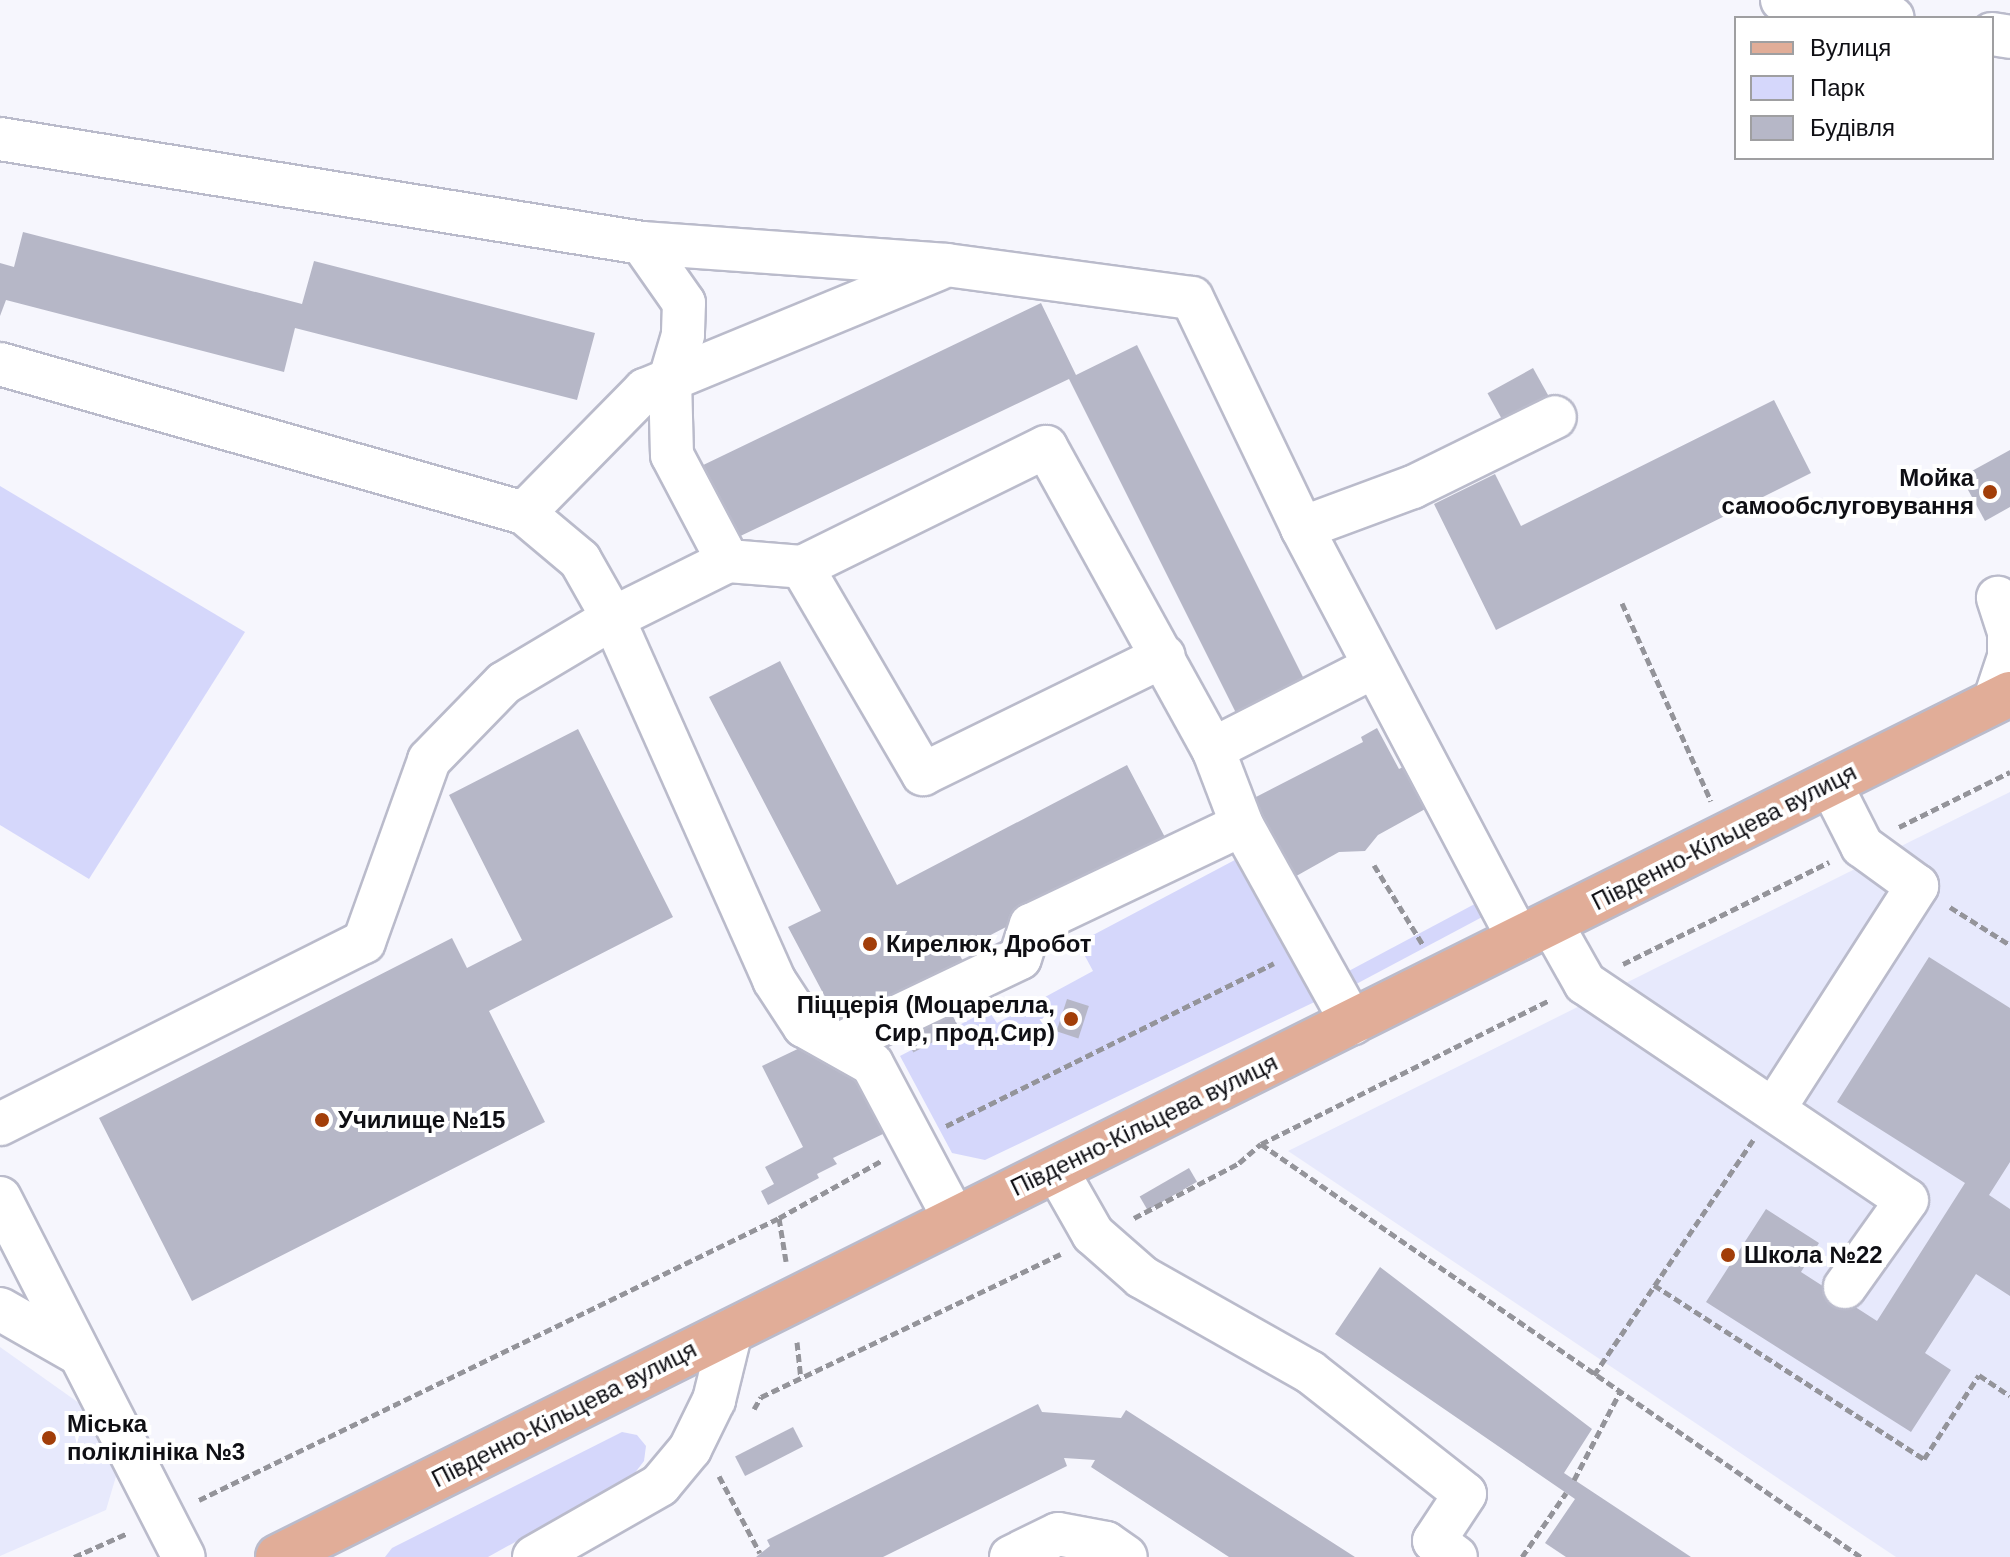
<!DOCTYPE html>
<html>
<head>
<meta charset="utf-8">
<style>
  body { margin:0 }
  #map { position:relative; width:2010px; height:1557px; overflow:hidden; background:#f6f6fd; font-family:Helvetica,sans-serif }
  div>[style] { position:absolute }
  .built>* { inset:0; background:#e7e9fc }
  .green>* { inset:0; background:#d5d7fb; transform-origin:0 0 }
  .building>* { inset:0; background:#b6b7c7; transform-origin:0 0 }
  .path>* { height:5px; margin-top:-2.5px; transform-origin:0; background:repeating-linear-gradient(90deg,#94949a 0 8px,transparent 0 12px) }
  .roads { filter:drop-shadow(2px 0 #babbcb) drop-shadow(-2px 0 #babbcb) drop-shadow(0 2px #babbcb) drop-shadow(0 -2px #babbcb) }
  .minor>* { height:42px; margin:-21px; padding:0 21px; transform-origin:21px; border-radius:21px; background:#fff }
  .major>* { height:44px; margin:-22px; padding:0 22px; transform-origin:22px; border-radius:22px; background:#e1ad98 }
  .dots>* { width:22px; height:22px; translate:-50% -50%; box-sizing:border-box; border:4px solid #fff; border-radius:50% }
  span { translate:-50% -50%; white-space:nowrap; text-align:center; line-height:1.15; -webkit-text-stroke:8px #fff; paint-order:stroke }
  .poi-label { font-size:24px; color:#0f0f14; font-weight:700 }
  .right { translate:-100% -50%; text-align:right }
  .left { translate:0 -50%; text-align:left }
  .street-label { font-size:24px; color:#0f0f14 }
  .legend { position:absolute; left:1734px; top:16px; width:260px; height:144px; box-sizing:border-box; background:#fff; border:2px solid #9f9fa1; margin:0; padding:10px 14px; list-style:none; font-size:24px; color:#0f0f14 }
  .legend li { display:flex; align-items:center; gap:16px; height:40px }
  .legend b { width:40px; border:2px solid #9f9fa1 }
</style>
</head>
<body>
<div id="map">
  <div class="built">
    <i style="clip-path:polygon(2010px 792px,2010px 1557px,1896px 1557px,1288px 1151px)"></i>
    <i style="clip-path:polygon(0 1347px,79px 1403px,117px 1473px,106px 1510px,0 1556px)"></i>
  </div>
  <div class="green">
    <i style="clip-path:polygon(0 486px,245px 632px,89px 879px,0 825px)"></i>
    <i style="clip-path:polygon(1248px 853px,1327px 996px,985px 1160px,952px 1153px,900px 1056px,988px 1010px,997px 1023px,1093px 971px,1078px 943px)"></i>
    <i style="left:1486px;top:898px;width:15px;height:164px;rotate:62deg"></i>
    <i style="clip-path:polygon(622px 1432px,637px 1435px,646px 1446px,644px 1461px,631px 1478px,488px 1557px,385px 1557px,392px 1548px)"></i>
  </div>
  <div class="building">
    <i style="clip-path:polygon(23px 232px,302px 304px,314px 261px,595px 333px,577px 400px,295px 328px,284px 372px,6px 300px,0 316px,0 263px,14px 267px)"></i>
    <i style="clip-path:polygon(1041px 303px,1076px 375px,1137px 345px,1305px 681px,1237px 715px,1069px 379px,732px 540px,697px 468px)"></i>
    <i style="left:1533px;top:368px;width:33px;height:52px;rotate:61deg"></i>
    <i style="clip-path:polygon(1774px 400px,1811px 473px,1496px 630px,1434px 504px,1495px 474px,1521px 526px)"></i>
    <i style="clip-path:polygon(2010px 450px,2010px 507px,1985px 521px,1961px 477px)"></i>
    <i style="clip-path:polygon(780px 661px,897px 885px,1127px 765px,1168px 843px,958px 952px,963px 961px,840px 1025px,788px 927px,821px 911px,709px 697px)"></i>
    <i style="clip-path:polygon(1377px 728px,1399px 769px,1407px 765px,1427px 808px,1378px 835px,1365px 851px,1339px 852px,1291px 879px,1254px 798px,1363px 742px,1361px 737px)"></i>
    <i style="clip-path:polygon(578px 729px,673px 917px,489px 1011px,545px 1122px,192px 1301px,99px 1118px,452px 938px,467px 968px,522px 940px,449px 795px)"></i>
    <i style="clip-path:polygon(1929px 957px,2010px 1008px,2010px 1162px,1989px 1195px,2010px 1209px,2010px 1296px,1976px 1274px,1925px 1353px,1951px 1370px,1911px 1432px,1706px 1302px,1766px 1209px,1819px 1243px,1801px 1272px,1877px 1321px,1965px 1183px,1837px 1102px)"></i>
    <i style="left:1067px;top:999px;width:23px;height:34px;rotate:18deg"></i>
    <i style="left:948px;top:1007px;width:24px;height:52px;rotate:62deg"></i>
    <i style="clip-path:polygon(806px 1045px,852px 1067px,885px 1133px,833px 1158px,837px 1164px,817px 1174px,819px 1178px,768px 1205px,761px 1191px,774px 1184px,765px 1167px,803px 1147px,762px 1066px)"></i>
    <i style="left:1189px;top:1168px;width:16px;height:57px;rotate:60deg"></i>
    <i style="clip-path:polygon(1380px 1267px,1592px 1429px,1564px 1473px,1691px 1557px,1566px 1557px,1545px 1543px,1575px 1499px,1335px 1334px)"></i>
    <i style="clip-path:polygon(1038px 1404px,1042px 1412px,1121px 1418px,1126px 1410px,1355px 1557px,1229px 1557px,1091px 1467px,1095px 1460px,1064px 1458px,1067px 1466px,883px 1557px,756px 1557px,770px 1546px,767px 1540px)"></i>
    <i style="left:793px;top:1427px;width:22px;height:65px;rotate:63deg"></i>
  </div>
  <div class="path">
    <i style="left:1622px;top:603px;width:217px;rotate:65.8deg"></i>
    <i style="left:1899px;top:827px;width:124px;rotate:-26.4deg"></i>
    <i style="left:1374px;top:865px;width:94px;rotate:58.5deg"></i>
    <i style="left:1950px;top:907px;width:71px;rotate:32.3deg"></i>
    <i style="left:1623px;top:964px;width:230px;rotate:-26.3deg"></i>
    <i style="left:946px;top:1126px;width:366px;rotate:-26.4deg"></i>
    <i style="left:1261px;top:1144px;width:728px;rotate:34.54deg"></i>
    <i style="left:779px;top:1218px;width:44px;rotate:80.8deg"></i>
    <i style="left:1134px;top:1218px;width:119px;rotate:-27.6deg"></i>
    <i style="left:1239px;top:1163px;width:29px;rotate:-41deg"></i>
    <i style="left:1261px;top:1144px;width:323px;rotate:-26.5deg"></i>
    <i style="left:1654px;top:1285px;width:321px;rotate:32.8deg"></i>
    <i style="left:1924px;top:1459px;width:100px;rotate:-56.8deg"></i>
    <i style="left:1979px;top:1375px;width:37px;rotate:34deg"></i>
    <i style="left:797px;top:1342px;width:36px;rotate:84deg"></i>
    <i style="left:1594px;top:1375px;width:284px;rotate:-55.9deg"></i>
    <i style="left:754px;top:1409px;width:14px;rotate:-60deg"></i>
    <i style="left:761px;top:1397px;width:332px;rotate:-25.5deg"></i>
    <i style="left:719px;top:1476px;width:87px;rotate:62deg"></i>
    <i style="left:1574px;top:1480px;width:99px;rotate:-62.4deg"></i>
    <i style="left:199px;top:1500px;width:645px;rotate:-25.93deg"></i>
    <i style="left:779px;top:1218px;width:117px;rotate:-29.2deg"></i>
    <i style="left:74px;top:1557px;width:59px;rotate:-24deg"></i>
    <i style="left:1522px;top:1557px;width:78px;rotate:-55.5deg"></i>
  </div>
  <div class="roads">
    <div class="minor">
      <i style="left:1782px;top:0;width:112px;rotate:9.2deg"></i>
      <i style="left:1992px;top:34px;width:18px;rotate:9deg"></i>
      <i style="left:0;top:139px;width:650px;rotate:9.2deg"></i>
      <i style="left:642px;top:243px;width:306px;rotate:4.1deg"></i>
      <i style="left:947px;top:265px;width:247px;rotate:7.7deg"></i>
      <i style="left:1192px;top:298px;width:255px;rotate:64.4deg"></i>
      <i style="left:1302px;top:528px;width:465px;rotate:62.2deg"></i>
      <i style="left:642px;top:243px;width:73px;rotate:55deg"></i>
      <i style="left:684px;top:303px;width:32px;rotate:92deg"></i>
      <i style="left:683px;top:335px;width:46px;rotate:106.5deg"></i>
      <i style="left:670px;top:379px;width:76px;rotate:88.5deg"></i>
      <i style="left:672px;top:455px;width:120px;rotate:62.2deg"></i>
      <i style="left:728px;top:561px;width:74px;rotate:4.6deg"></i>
      <i style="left:802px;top:567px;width:272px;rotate:-26.2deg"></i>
      <i style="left:1046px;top:447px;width:345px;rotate:61.1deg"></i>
      <i style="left:1213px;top:749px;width:81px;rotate:69.1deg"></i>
      <i style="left:1242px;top:825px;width:227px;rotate:60.9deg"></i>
      <i style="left:0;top:364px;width:545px;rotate:15.87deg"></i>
      <i style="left:524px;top:513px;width:73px;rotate:40deg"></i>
      <i style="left:580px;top:560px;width:67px;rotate:60.4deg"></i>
      <i style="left:613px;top:618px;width:396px;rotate:66deg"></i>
      <i style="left:774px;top:980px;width:55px;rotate:56.9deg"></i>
      <i style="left:804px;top:1026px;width:78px;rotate:29.2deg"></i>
      <i style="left:872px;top:1064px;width:174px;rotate:62deg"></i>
      <i style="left:524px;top:513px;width:173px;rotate:-45.5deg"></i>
      <i style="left:645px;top:390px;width:317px;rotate:-22.4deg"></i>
      <i style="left:1302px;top:528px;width:118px;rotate:-20.3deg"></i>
      <i style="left:1413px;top:487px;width:158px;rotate:-26.2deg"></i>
      <i style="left:802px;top:567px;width:240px;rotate:59.7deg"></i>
      <i style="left:923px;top:774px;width:268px;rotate:-26.1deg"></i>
      <i style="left:1994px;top:702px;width:47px;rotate:-71.6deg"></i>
      <i style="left:2009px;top:657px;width:25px;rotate:-90deg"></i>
      <i style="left:2009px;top:632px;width:36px;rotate:-108deg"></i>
      <i style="left:1213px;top:749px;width:181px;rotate:-27deg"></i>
      <i style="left:1551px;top:923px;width:69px;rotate:60.5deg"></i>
      <i style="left:1585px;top:983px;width:388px;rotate:34deg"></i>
      <i style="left:1907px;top:1200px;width:107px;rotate:125.5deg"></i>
      <i style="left:842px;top:1043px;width:197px;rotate:-25.5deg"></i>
      <i style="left:1020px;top:958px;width:35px;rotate:-72deg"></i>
      <i style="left:1031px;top:925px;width:233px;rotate:-25.4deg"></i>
      <i style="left:1774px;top:1109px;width:265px;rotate:-57.3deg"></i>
      <i style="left:1917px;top:886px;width:68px;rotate:-144deg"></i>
      <i style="left:1862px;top:846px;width:71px;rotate:-116.9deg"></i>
      <i style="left:0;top:1124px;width:407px;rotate:-26.6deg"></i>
      <i style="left:364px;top:942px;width:193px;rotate:-70.3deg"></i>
      <i style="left:429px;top:760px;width:107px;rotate:-45.8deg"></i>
      <i style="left:504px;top:683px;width:127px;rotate:-30.8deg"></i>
      <i style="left:613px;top:618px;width:128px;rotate:-26.4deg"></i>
      <i style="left:1056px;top:1169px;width:75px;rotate:60.4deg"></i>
      <i style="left:1093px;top:1234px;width:65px;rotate:41.3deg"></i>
      <i style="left:1142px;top:1277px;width:193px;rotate:29.5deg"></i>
      <i style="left:1310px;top:1372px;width:197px;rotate:38.2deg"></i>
      <i style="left:1465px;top:1494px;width:56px;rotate:123.4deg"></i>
      <i style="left:1434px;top:1541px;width:27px;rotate:36deg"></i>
      <i style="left:0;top:1198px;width:403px;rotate:62.9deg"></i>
      <i style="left:0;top:1309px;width:91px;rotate:29.7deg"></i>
      <i style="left:534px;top:1557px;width:145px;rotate:-29.7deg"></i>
      <i style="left:660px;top:1485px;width:47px;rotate:-50.2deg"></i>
      <i style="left:690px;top:1449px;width:55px;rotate:-63.9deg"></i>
      <i style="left:714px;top:1400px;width:71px;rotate:-76.2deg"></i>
      <i style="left:1011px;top:1557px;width:52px;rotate:-26.1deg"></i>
      <i style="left:1058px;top:1534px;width:49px;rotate:10.6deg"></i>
      <i style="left:1106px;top:1543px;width:24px;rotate:35deg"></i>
    </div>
    <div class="major">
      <i style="left:278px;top:1557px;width:1935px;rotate:-26.49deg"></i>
    </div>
  </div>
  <div class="dots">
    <i style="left:1990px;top:492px;background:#a23e09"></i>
    <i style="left:870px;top:944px;background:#a23e09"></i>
    <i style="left:1071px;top:1019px;background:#a23e09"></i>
    <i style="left:322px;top:1120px;background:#a23e09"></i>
    <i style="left:1728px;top:1255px;background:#a23e09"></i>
    <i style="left:49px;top:1438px;background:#a23e09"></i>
  </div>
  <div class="poi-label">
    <span class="right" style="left:1974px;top:492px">Мойка<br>самообслуговування</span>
    <span class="left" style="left:886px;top:944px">Кирелюк, Дробот</span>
    <span class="right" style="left:1055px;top:1019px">Піццерія (Моцарелла,<br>Сир, прод.Сир)</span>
    <span class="left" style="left:338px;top:1120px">Училище №15</span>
    <span class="left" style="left:1744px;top:1255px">Школа №22</span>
    <span class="left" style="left:67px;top:1438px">Міська<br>поліклініка №3</span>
  </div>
  <div class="street-label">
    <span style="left:1724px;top:837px;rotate:-27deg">Південно-Кільцева вулиця</span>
    <span style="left:1144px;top:1125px;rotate:-26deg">Південно-Кільцева вулиця</span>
    <span style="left:564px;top:1414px;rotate:-27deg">Південно-Кільцева вулиця</span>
  </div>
  <ul class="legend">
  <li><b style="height:10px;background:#e1ad98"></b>Вулиця</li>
  <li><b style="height:22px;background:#d5d7fb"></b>Парк</li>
  <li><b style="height:22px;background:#b6b7c7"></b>Будівля</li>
  </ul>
</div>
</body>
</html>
